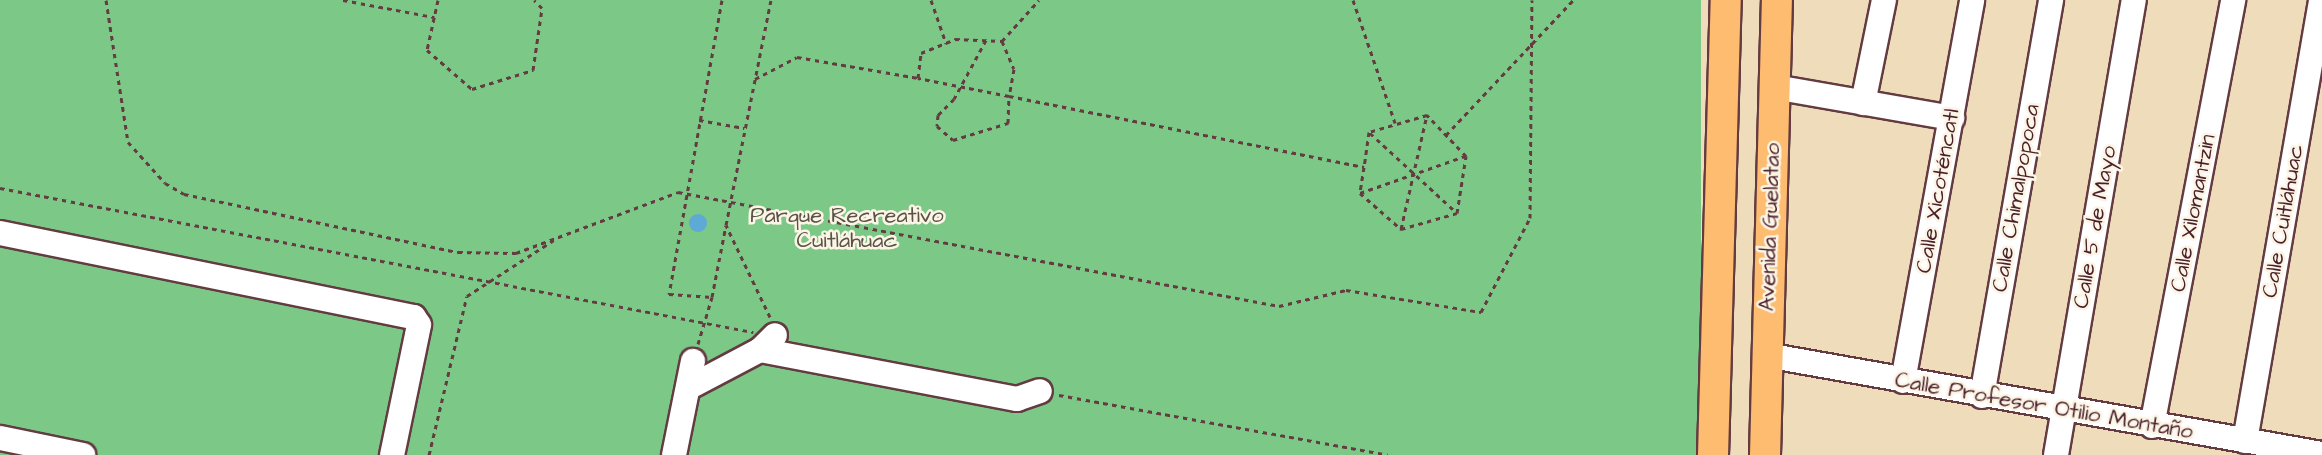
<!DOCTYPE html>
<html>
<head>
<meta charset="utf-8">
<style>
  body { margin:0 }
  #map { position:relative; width:2322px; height:455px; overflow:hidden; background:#efdcbb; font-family:"Architects Daughter",sans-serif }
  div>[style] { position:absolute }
  .green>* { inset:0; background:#7bc887; transform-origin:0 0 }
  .water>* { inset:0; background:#5caad5 }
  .round { border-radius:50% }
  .path>* { height:3px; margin-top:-1.5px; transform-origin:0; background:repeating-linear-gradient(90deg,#633b41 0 4.5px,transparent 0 9px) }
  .roads { filter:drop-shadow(2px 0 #633b41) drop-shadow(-2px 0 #633b41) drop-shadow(0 2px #633b41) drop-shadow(0 -2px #633b41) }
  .minor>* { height:24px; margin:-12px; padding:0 12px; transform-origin:12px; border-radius:12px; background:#fff }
  .major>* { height:30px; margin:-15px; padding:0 15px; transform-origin:15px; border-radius:15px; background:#fdbc70 }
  span { translate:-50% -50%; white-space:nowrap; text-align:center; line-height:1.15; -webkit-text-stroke:5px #fcf5e5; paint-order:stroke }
  .street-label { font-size:22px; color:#4a1f2b }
  .park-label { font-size:22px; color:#595247 }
</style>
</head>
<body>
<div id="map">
  <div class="green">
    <i style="left:0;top:0;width:1701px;height:455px"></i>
  </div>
  <div class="water">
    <i class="round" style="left:689px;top:214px;width:18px;height:18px"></i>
  </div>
  <div class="path">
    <i style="left:106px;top:0;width:144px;rotate:81.2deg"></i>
    <i style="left:128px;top:142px;width:55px;rotate:47.9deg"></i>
    <i style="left:165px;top:183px;width:22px;rotate:30deg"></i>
    <i style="left:184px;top:194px;width:280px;rotate:12deg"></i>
    <i style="left:458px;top:252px;width:58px;rotate:1deg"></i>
    <i style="left:516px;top:253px;width:173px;rotate:-20.6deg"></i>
    <i style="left:678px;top:192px;width:612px;rotate:10.74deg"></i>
    <i style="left:1279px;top:306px;width:69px;rotate:-13.4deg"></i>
    <i style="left:1346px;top:290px;width:137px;rotate:9.3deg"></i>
    <i style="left:1481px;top:312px;width:106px;rotate:-62.5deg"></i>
    <i style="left:1530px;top:218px;width:218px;rotate:-89.5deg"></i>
    <i style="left:343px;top:0;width:93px;rotate:10.6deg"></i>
    <i style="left:438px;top:0;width:51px;rotate:102.4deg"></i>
    <i style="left:427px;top:50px;width:60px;rotate:40.9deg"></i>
    <i style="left:472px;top:89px;width:64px;rotate:-17.3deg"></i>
    <i style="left:533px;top:70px;width:63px;rotate:-81.7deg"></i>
    <i style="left:542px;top:8px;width:11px;rotate:-135deg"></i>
    <i style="left:722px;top:0;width:299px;rotate:100.2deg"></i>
    <i style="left:669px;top:294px;width:43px;rotate:4deg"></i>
    <i style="left:712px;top:297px;width:73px;rotate:-79deg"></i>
    <i style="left:931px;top:0;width:46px;rotate:70.8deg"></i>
    <i style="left:1353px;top:0;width:130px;rotate:71.1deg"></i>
    <i style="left:955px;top:39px;width:47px;rotate:2.4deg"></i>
    <i style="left:1002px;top:41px;width:30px;rotate:67deg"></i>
    <i style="left:1014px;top:69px;width:27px;rotate:100deg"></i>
    <i style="left:1009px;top:96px;width:93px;rotate:-168.8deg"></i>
    <i style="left:918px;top:78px;width:25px;rotate:-83deg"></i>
    <i style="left:921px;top:53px;width:37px;rotate:-22deg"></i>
    <i style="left:986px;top:40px;width:67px;rotate:118.5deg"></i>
    <i style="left:954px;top:99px;width:23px;rotate:135deg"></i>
    <i style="left:938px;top:115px;width:11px;rotate:95deg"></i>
    <i style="left:937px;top:126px;width:21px;rotate:41deg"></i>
    <i style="left:953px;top:140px;width:58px;rotate:-17.2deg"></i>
    <i style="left:1008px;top:123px;width:27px;rotate:-88deg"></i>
    <i style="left:1009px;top:96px;width:362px;rotate:11.3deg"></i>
    <i style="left:1364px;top:167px;width:26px;rotate:99deg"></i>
    <i style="left:1360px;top:193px;width:55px;rotate:41.3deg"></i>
    <i style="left:1401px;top:229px;width:58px;rotate:-15.9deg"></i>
    <i style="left:1457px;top:213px;width:58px;rotate:-81deg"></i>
    <i style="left:1466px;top:156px;width:57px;rotate:-133.6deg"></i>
    <i style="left:1427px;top:115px;width:60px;rotate:163.7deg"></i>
    <i style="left:1369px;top:132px;width:35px;rotate:98deg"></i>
    <i style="left:1002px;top:41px;width:55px;rotate:-47.9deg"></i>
    <i style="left:755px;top:79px;width:47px;rotate:-27.6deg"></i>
    <i style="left:797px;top:57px;width:123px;rotate:9.8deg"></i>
    <i style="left:699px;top:120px;width:46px;rotate:10.1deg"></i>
    <i style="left:1370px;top:133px;width:118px;rotate:42.6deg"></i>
    <i style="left:1446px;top:135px;width:185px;rotate:-46.7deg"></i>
    <i style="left:0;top:188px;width:767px;rotate:10.83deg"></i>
    <i style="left:1360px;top:193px;width:111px;rotate:-19.4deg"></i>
    <i style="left:1401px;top:229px;width:117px;rotate:-77.2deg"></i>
    <i style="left:770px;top:317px;width:102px;rotate:-115.6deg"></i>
    <i style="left:726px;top:225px;width:229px;rotate:-78.7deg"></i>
    <i style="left:698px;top:344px;width:49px;rotate:-73.4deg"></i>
    <i style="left:1059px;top:395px;width:334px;rotate:10.3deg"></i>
    <i style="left:429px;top:455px;width:163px;rotate:-76.6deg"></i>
    <i style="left:467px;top:296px;width:103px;rotate:-32.8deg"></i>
  </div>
  <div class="roads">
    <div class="minor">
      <i style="left:1774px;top:87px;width:181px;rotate:9.9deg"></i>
      <i style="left:1863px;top:103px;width:105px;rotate:-78.5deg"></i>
      <i style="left:0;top:233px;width:422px;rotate:11.5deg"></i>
      <i style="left:414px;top:317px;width:9px;rotate:58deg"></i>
      <i style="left:419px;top:325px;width:133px;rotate:101.7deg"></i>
      <i style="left:760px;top:350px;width:262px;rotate:10.8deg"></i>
      <i style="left:1017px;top:399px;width:24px;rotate:-19deg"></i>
      <i style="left:1766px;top:355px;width:565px;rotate:10.1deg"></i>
      <i style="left:1903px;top:381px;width:387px;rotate:-79.7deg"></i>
      <i style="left:688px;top:388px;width:81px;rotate:-27.8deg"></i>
      <i style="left:760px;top:350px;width:21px;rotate:-45deg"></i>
      <i style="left:1982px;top:396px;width:402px;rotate:-80.1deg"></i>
      <i style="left:2152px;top:426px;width:434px;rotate:-79.2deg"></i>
      <i style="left:0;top:438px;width:85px;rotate:11.6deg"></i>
      <i style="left:2245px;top:441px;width:448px;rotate:-80.2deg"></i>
      <i style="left:674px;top:455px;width:96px;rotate:-78.6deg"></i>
      <i style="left:2056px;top:455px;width:462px;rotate:-80.3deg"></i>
    </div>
    <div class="major">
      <i style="left:1713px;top:455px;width:455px;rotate:-88.4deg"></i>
      <i style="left:1765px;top:455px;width:455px;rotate:-88.5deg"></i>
    </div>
  </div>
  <div class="street-label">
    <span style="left:1938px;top:191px;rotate:-80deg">Calle Xicoténcatl</span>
    <span style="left:2016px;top:198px;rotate:-80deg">Calle Chimalpopoca</span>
    <span style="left:2193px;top:213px;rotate:-79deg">Calle Xilomantzin</span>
    <span style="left:2283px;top:221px;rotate:-80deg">Calle Cuitláhuac</span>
    <span style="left:1770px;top:227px;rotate:-88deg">Avenida Guelatao</span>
    <span style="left:2095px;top:227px;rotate:-80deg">Calle 5 de Mayo</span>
    <span style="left:2044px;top:406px;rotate:10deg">Calle Profesor Otilio Montaño</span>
  </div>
  <div class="park-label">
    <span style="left:847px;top:228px">Parque Recreativo<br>Cuitláhuac</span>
  </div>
</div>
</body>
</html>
